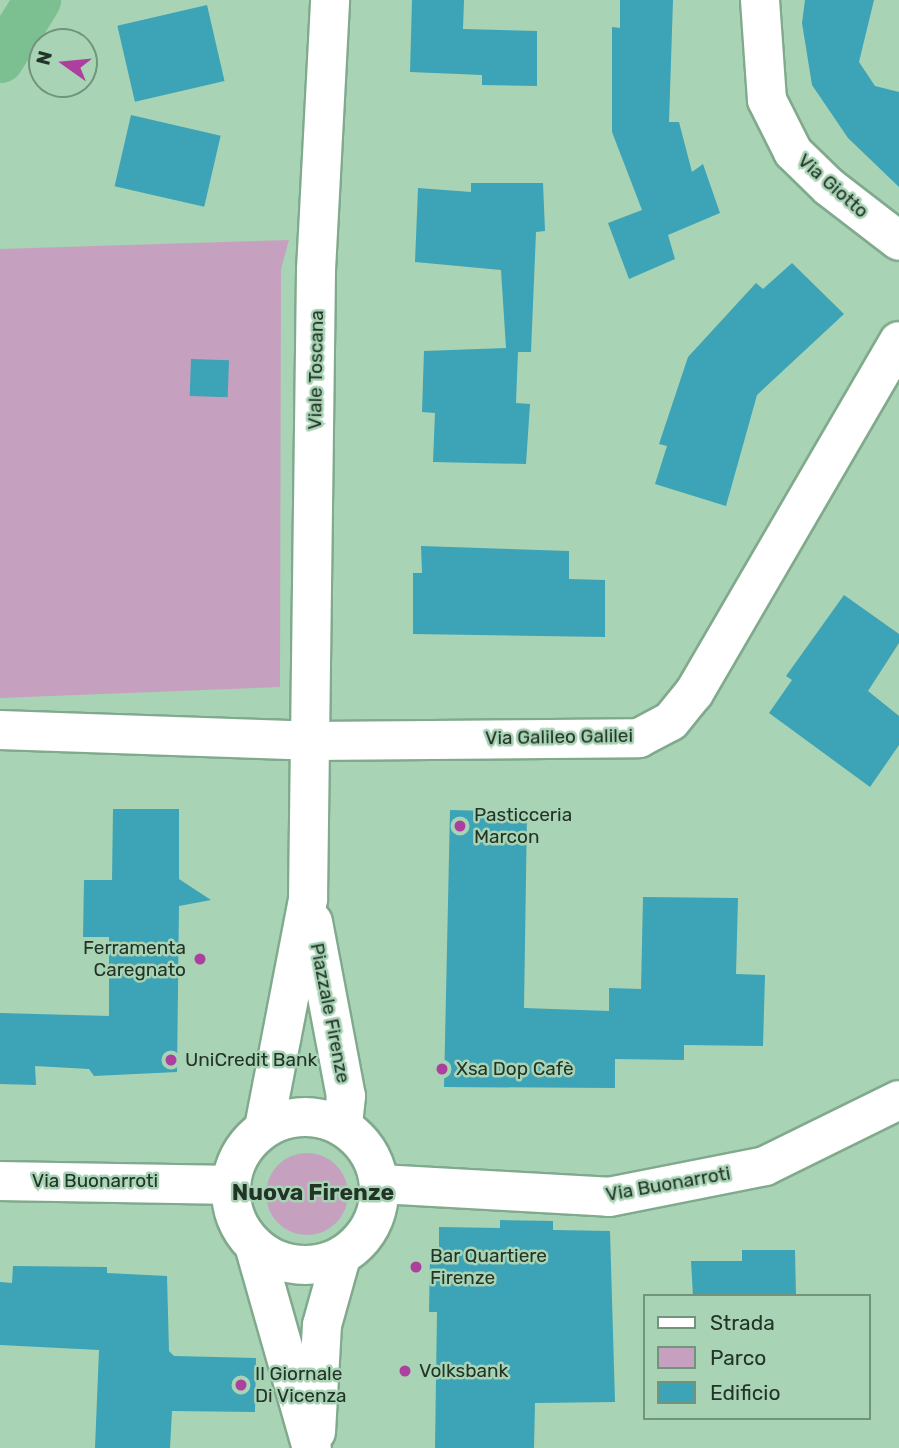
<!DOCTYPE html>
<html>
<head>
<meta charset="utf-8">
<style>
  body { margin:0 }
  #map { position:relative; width:899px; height:1448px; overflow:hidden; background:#a8d3b4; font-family:Rubik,sans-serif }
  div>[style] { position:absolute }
  .green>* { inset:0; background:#c6a1bf }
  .round { border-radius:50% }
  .canal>* { height:47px; margin:-23.5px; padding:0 23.5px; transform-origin:23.5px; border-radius:23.5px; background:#7cc091 }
  .building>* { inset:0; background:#3da3b7; transform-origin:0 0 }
  .roads { filter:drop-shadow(2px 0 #81aa8d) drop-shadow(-2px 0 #81aa8d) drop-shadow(0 2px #81aa8d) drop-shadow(0 -2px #81aa8d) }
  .street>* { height:38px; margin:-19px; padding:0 19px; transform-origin:19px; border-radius:19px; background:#fff }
  .street>.ring { margin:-19px; padding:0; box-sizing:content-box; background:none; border:38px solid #fff; border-radius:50% }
  .secondary>* { height:38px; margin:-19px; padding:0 19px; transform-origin:19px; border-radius:19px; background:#fff }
  .dots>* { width:19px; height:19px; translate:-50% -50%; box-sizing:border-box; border:4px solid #a8d3b4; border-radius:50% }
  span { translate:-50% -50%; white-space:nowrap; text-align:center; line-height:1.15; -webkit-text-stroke:5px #a8d3b4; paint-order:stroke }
  .street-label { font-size:19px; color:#223327 }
  .poi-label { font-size:19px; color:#223327 }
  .left { translate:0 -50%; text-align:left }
  .right { translate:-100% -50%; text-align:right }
  .quarter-label { font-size:23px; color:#223327; font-weight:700 }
  .legend { position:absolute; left:643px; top:1294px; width:228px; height:126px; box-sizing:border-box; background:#a8d3b4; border:2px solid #72937c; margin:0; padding:9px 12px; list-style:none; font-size:21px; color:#223327 }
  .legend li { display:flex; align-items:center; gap:14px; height:35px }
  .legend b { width:35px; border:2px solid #72937c }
  .north { position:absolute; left:28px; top:28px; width:70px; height:70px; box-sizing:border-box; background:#a8d3b4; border:2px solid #72937c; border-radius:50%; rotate:285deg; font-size:19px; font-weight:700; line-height:28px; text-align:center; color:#223327 }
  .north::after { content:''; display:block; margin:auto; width:24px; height:32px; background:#ad409f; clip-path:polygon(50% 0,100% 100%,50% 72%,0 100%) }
</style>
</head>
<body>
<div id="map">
  <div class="green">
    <i style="clip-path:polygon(289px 240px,281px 269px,280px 687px,0 698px,0 249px)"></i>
    <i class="round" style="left:266px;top:1153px;width:82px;height:82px"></i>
  </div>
  <div class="canal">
    <i style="left:0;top:59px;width:70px;rotate:-57.9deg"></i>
  </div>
  <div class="building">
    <i style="clip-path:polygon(412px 0,464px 0,463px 29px,537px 31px,537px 86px,482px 85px,482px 75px,410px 72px)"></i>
    <i style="clip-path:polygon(620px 0,673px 0,669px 122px,679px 122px,692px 172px,703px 164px,720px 213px,668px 235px,675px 259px,629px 279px,608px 223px,642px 210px,612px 132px,612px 27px,620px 28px)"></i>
    <i style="clip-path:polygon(805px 0,874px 0,859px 62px,875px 86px,899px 92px,899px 187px,848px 138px,812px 85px,802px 23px)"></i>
    <i style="left:207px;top:5px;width:78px;height:92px;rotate:77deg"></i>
    <i style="left:131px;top:115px;width:92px;height:73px;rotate:13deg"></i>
    <i style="clip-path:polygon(471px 183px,543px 183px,545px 231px,536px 232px,531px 352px,518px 352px,516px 403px,530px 404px,526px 464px,433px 462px,435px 413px,422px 412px,424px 351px,506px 348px,501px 270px,415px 262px,418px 188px,471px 192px)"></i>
    <i style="clip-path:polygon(792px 263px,844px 314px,757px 395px,726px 506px,655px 484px,667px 446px,659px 444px,688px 357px,756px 283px,763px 289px)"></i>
    <i style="left:191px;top:359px;width:38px;height:37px;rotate:2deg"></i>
    <i style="clip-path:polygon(421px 546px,569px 551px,569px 579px,605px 580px,605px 637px,413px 634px,413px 573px,422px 573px)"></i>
    <i style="clip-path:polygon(844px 595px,899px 634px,899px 643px,868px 691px,899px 716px,899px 745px,870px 787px,769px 713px,792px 680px,786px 676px)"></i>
    <i style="clip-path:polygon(113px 809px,179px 809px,179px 879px,211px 900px,179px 906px,177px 1072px,94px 1076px,89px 1069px,35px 1066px,36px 1085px,0 1084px,0 1013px,109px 1016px,109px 937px,83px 937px,84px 880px,112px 880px)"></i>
    <i style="clip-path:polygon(450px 810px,527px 812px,524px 1008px,609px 1011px,609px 988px,641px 989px,643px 897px,738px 898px,736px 974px,765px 975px,763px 1046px,684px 1045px,684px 1060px,615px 1059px,615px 1088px,444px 1087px)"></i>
    <i style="clip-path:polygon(500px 1220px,553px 1221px,553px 1230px,610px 1231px,615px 1402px,535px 1403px,534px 1448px,435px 1448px,437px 1312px,429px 1312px,430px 1259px,439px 1259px,439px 1227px,500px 1228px)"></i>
    <i style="clip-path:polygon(742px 1250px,795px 1250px,796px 1296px,693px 1296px,691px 1261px,742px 1261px)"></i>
    <i style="clip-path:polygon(13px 1266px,107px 1267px,107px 1273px,167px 1276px,169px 1351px,174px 1356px,256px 1358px,255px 1412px,172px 1411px,170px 1448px,95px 1448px,99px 1350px,0 1345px,0 1282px,12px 1283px)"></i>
  </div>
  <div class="roads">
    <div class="street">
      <i style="left:760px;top:0;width:100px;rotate:86deg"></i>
      <i style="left:767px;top:100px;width:58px;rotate:63.4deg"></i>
      <i style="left:793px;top:152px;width:50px;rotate:44.2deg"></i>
      <i style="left:829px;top:187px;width:88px;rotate:37.6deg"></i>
      <i style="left:0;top:730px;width:311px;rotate:2deg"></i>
      <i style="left:311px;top:741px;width:328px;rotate:-0.5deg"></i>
      <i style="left:639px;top:738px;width:36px;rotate:-28deg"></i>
      <i style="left:671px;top:721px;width:36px;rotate:-51deg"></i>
      <i style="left:694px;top:693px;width:407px;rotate:-59.8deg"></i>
      <i style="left:313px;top:922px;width:177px;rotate:79.3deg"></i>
      <i style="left:346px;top:1096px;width:31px;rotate:96deg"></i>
      <i class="ring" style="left:231px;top:1117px;width:110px;height:110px"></i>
      <i style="left:264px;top:1128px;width:233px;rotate:-79.1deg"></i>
      <i style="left:308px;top:899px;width:629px;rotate:-89.27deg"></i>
      <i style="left:316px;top:270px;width:270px;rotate:-87deg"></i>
      <i style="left:0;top:1181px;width:231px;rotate:1deg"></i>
      <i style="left:380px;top:1184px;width:229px;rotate:3.2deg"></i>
      <i style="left:609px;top:1197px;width:159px;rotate:-11.2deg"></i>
      <i style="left:765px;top:1166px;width:149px;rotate:-26.2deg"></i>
    </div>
    <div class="secondary">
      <i style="left:254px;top:1245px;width:211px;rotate:74.1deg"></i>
      <i style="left:316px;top:1432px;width:107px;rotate:-86.8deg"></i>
      <i style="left:322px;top:1325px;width:71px;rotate:-74.4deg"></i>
    </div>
  </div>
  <div class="dots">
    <i style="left:460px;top:826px;background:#ad409f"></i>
    <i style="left:200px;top:959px;background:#ad409f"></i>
    <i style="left:171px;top:1060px;background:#ad409f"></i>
    <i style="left:442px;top:1069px;background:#ad409f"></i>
    <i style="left:416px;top:1267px;background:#ad409f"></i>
    <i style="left:405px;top:1371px;background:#ad409f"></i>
    <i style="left:241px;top:1385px;background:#ad409f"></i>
  </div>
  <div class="street-label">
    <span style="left:833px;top:186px;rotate:41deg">Via Giotto</span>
    <span style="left:316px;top:370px;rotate:-89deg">Viale Toscana</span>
    <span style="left:559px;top:737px;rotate:-1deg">Via Galileo Galilei</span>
    <span style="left:330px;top:1013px;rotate:79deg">Piazzale Firenze</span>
    <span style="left:95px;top:1181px">Via Buonarroti</span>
    <span style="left:668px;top:1184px;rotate:-10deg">Via Buonarroti</span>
  </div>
  <div class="poi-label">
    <span class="left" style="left:474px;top:826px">Pasticceria<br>Marcon</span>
    <span class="right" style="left:186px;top:959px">Ferramenta<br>Caregnato</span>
    <span class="left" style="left:185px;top:1060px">UniCredit Bank</span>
    <span class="left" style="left:456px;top:1069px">Xsa Dop Cafè</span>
    <span class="left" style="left:430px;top:1267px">Bar Quartiere<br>Firenze</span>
    <span class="left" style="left:419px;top:1371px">Volksbank</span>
    <span class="left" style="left:255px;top:1385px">Il Giornale<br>Di Vicenza</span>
  </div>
  <div class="quarter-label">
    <span style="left:313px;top:1192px">Nuova Firenze</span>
  </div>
  <ul class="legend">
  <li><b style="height:9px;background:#fff"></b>Strada</li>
  <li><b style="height:19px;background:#c6a1bf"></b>Parco</li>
  <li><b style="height:19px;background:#3da3b7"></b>Edificio</li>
  </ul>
  <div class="north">N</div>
</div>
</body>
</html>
